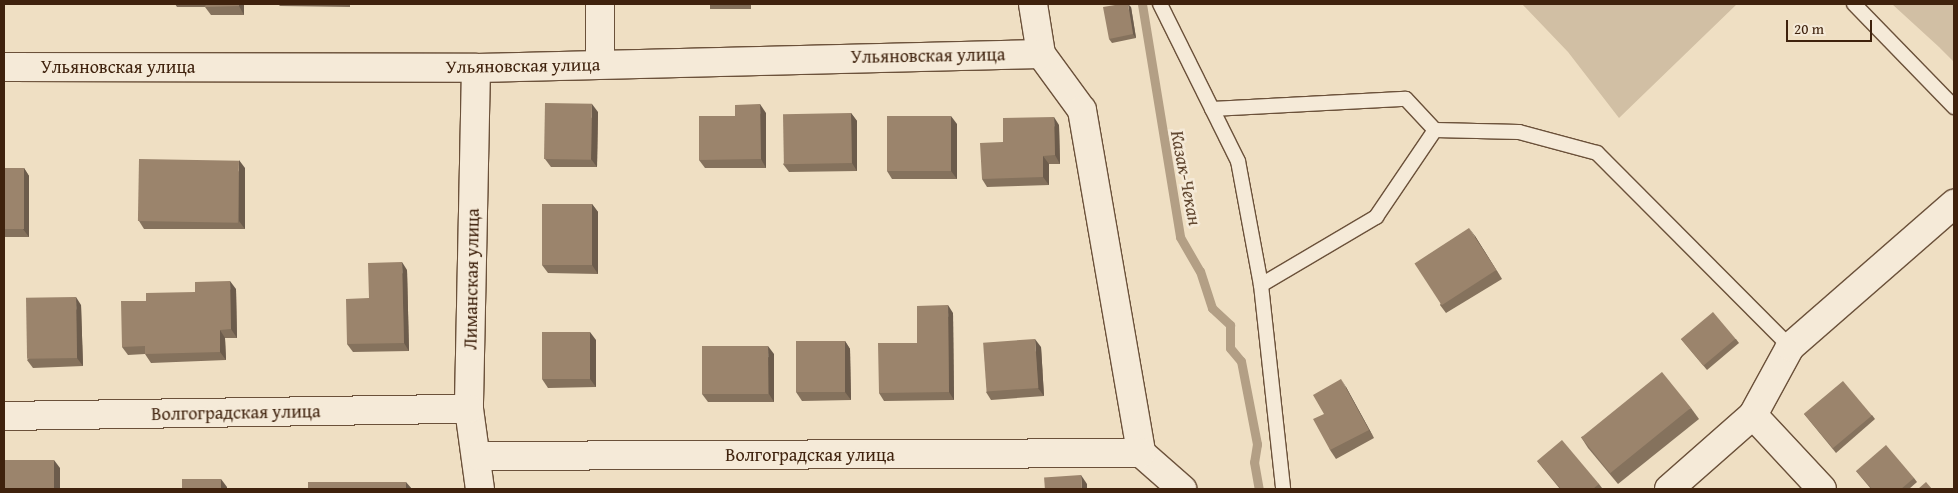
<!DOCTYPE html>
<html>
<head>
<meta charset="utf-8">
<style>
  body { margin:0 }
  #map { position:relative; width:1958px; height:493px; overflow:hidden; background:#efdfc3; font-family:"Gentium Book Plus",serif }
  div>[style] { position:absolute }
  .green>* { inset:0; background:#d1bfa4 }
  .stream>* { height:9px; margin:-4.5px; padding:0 4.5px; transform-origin:4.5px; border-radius:4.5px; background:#b39f85 }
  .roads { filter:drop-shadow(1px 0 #6b513a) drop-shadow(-1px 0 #6b513a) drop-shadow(0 1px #6b513a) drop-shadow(0 -1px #6b513a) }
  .lane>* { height:14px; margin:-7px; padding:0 7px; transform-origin:7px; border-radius:7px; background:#f5ead8 }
  .street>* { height:28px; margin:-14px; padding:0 14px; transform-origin:14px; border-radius:14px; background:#f5ead8 }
  .wall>* { inset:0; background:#85725d; transform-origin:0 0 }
  .shaded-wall>* { inset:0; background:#6c5c4c }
  .building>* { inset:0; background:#9b846c; transform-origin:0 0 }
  span { translate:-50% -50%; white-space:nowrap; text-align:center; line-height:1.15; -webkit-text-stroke:5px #f5ead8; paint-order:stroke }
  .street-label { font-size:18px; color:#3f220d }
  .water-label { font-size:19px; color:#624831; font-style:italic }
  .frame { position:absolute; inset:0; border:5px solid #3f220d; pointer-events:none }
  .scale { position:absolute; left:1786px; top:20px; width:86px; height:22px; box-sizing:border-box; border:2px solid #3f220d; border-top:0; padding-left:6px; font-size:15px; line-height:18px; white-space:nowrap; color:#3f220d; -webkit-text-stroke:4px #f5ead8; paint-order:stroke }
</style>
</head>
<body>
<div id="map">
  <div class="green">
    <i style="clip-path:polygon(1522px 4px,1737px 4px,1619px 118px,1568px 52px)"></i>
    <i style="clip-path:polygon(1892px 4px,1954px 4px,1954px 62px,1939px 47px)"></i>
  </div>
  <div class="stream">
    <i style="left:1142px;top:4px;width:236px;rotate:80.7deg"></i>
    <i style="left:1180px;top:237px;width:39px;rotate:60deg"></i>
    <i style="left:1200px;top:271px;width:39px;rotate:72deg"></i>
    <i style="left:1212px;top:308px;width:25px;rotate:43deg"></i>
    <i style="left:1230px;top:325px;width:23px;rotate:90deg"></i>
    <i style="left:1230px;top:348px;width:17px;rotate:50deg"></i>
    <i style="left:1241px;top:361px;width:85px;rotate:79.1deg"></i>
    <i style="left:1257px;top:444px;width:18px;rotate:99deg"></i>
    <i style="left:1254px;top:462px;width:27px;rotate:80deg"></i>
  </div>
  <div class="roads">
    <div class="lane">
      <i style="left:1160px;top:4px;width:175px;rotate:63.6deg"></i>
      <i style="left:1238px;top:161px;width:126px;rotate:79.5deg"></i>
      <i style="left:1261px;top:285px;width:205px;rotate:83.8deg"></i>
      <i style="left:1854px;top:4px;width:144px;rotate:45.8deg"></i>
      <i style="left:1212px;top:109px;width:194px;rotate:-3deg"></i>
      <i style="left:1406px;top:99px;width:42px;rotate:46.9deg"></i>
      <i style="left:1261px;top:285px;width:134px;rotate:-30.6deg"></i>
      <i style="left:1376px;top:217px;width:105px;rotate:-55.9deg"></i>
      <i style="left:1435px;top:130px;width:84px;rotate:1.4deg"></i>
      <i style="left:1519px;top:132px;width:81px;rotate:15.1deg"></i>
      <i style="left:1597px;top:153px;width:274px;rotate:45.1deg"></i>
    </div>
    <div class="street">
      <i style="left:1033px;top:4px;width:51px;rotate:80.9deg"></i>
      <i style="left:1041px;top:54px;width:69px;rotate:53.8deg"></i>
      <i style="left:1082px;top:110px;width:348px;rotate:80.2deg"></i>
      <i style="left:1141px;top:453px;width:55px;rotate:41.3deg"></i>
      <i style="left:600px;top:64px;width:60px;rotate:-90deg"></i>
      <i style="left:4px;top:67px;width:472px;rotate:0.1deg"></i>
      <i style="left:476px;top:68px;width:565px;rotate:-1.42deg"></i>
      <i style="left:476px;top:68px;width:341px;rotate:91.2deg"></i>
      <i style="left:469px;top:409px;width:81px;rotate:82.2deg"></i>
      <i style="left:1753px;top:415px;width:101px;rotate:47deg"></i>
      <i style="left:4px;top:416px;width:465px;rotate:-0.9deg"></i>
      <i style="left:479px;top:456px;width:662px;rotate:-0.26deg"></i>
      <i style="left:1669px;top:489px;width:112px;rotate:-41.4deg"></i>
      <i style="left:1753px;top:415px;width:77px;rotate:-61.4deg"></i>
      <i style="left:1790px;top:347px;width:218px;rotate:-41.1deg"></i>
    </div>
  </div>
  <div class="wall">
    <i style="clip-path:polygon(175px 4px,266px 4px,266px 5px,244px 5px,244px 15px,211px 15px,205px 7px,177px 7px)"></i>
    <i style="clip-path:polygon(278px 4px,350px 4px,350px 7px,280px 6px)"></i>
    <i style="left:710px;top:4px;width:41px;height:5px"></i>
    <i style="clip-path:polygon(1131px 7px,1136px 38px,1112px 43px,1109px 39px)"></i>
    <i style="clip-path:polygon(598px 112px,597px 167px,551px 167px,545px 159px)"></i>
    <i style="clip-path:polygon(766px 113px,766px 168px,705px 168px,699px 160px,735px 116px)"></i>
    <i style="clip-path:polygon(851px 113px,857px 121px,857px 171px,789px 172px,783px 164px)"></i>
    <i style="clip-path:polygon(957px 124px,957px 179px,892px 179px,887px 171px)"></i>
    <i style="clip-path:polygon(1059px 125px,1060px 164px,1049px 164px,1049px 185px,987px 187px,982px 179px,1003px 142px)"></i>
    <i style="clip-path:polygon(4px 168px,24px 168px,29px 176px,29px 237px,4px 237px)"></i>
    <i style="clip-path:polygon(245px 168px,245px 229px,144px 229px,139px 221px)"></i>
    <i style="clip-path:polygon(592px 204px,598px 212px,598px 274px,548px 273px,542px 265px)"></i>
    <i style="clip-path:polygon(1475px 236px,1502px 279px,1446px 313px,1440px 305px)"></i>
    <i style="clip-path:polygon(407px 270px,409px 351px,353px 352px,347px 344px,369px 298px)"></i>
    <i style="clip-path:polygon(236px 289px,237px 338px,225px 338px,226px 360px,151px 363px,145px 354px,128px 355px,122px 347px,195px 292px)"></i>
    <i style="clip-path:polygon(81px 305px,83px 366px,33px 368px,27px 360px)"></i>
    <i style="clip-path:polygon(953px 313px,954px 400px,884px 401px,879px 393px,917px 343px)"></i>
    <i style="clip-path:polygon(1681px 339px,1736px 339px,1739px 343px,1707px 370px)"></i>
    <i style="clip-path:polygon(596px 340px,596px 387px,548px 388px,542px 379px)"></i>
    <i style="clip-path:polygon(845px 341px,850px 349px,851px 400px,802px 401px,796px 392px)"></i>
    <i style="clip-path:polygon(1041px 347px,1044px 396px,991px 400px,986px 392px)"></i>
    <i style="clip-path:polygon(774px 354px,774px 402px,708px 402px,702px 394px)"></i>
    <i style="clip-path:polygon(1346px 387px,1374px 438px,1336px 459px,1330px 450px,1324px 414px)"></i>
    <i style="clip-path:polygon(1691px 408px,1699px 419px,1618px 484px,1588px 448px,1581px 437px)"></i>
    <i style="clip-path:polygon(1804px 414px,1872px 415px,1875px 419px,1836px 453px)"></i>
    <i style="clip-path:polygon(1537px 461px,1599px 484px,1602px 488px,1601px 489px,1560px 489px)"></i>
    <i style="clip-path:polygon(1856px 471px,1914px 478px,1917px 482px,1909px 489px,1871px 489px)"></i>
  </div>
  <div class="shaded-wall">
    <i style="clip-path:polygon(239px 4px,244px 4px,244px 15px,239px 6px)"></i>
    <i style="clip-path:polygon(1128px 4px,1131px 7px,1136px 38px,1133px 34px)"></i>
    <i style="clip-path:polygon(592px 104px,598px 112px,597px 167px,591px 159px)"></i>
    <i style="clip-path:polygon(760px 104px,766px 113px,766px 168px,761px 159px)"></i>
    <i style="clip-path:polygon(851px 113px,857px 121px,857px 171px,852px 163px)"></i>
    <i style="clip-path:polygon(951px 116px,957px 124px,957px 179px,951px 171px)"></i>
    <i style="clip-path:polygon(1054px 117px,1059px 125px,1060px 164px,1055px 155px)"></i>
    <i style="clip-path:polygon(1043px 156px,1049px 164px,1049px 185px,1043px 177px)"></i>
    <i style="clip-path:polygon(239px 160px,245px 168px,245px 229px,239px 221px)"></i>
    <i style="clip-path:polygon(24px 168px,29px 176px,29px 237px,23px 229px)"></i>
    <i style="clip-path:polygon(592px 204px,598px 212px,598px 274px,592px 265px)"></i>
    <i style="clip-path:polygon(1469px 228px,1475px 236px,1502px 279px,1496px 270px)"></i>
    <i style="clip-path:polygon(402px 262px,407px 270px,409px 351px,404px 343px)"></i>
    <i style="clip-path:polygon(230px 281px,236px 289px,237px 338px,231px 329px)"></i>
    <i style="clip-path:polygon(76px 297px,81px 305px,83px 366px,77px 358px)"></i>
    <i style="clip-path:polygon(948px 305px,953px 313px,954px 400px,949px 392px)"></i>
    <i style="clip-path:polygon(220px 330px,225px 338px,226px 360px,220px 352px)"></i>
    <i style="clip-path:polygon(590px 332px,596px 340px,596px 387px,590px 379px)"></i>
    <i style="clip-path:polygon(1035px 339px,1041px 347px,1044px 396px,1038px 388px)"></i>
    <i style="clip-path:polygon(845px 341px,850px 349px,851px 400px,845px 392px)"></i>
    <i style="clip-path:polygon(768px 346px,774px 354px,774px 402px,769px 394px)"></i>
    <i style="clip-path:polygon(1341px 379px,1346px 387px,1374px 438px,1369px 430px)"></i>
    <i style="clip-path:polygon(54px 460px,60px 468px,60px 489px,54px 489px)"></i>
    <i style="clip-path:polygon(1081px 475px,1087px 484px,1087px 489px,1082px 489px)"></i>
    <i style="clip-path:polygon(221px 479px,227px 487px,227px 489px,221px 489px)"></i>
    <i style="clip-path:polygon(406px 482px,412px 489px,406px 489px)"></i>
  </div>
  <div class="building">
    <i style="clip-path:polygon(206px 4px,239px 4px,239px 6px,205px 7px)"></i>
    <i style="clip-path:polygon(1121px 4px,1128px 4px,1133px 34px,1109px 39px,1103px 7px)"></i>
    <i style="left:545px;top:103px;width:47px;height:56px;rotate:1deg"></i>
    <i style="clip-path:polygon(760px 104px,761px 159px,699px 160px,699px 116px,735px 116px,735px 105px)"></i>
    <i style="left:851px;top:113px;width:50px;height:68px;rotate:89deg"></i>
    <i style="left:887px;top:116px;width:64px;height:55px"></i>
    <i style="clip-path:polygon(1054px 117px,1055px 155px,1043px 156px,1043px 177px,982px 179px,980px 143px,1003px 142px,1003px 118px)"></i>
    <i style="left:139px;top:159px;width:100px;height:62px;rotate:1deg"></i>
    <i style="left:4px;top:168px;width:20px;height:61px"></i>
    <i style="left:542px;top:204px;width:50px;height:61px"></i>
    <i style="left:1469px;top:228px;width:50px;height:65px;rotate:57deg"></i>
    <i style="clip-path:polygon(402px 262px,404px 343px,347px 344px,346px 299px,369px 298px,368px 263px)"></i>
    <i style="clip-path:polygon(230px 281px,231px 329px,220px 330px,220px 352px,145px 354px,145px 346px,122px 347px,121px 301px,146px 301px,146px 293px,195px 292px,195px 282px)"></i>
    <i style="left:76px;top:297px;width:61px;height:50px;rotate:89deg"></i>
    <i style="clip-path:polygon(948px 305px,949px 392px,879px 393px,878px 343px,917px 343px,917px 306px)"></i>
    <i style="left:1713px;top:312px;width:35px;height:42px;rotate:50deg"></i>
    <i style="left:590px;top:332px;width:47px;height:48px;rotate:90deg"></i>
    <i style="left:1035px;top:339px;width:49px;height:52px;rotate:86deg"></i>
    <i style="left:845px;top:341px;width:51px;height:49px;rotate:90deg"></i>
    <i style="left:702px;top:346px;width:66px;height:48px"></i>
    <i style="left:1662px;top:372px;width:46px;height:104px;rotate:51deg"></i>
    <i style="clip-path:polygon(1341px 379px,1369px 430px,1330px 450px,1313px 419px,1324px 414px,1313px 395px)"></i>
    <i style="left:1843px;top:381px;width:45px;height:51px;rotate:50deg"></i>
    <i style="clip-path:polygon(1562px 440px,1599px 484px,1593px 489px,1561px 489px,1537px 461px)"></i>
    <i style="clip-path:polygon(1886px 445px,1914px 478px,1901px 489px,1872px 489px,1856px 471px)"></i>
    <i style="left:4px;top:460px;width:50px;height:29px"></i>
    <i style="left:1081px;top:475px;width:14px;height:37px;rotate:86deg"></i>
    <i style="left:182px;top:479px;width:39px;height:10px"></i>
    <i style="left:308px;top:482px;width:98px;height:7px"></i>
    <i style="clip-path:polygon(1926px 482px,1932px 489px,1918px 489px)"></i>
  </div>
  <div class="street-label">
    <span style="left:928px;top:56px;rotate:-1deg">Ульяновская улица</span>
    <span style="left:523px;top:66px;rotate:-1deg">Ульяновская улица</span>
    <span style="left:118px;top:67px">Ульяновская улица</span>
    <span style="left:472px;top:279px;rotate:-89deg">Лиманская улица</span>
    <span style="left:236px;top:413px;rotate:-1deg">Волгоградская улица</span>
    <span style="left:810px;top:455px">Волгоградская улица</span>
  </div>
  <div class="water-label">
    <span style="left:1186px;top:178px;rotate:79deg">Казак-Чекан</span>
  </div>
  <div class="frame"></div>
  <div class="scale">20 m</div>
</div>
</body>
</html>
